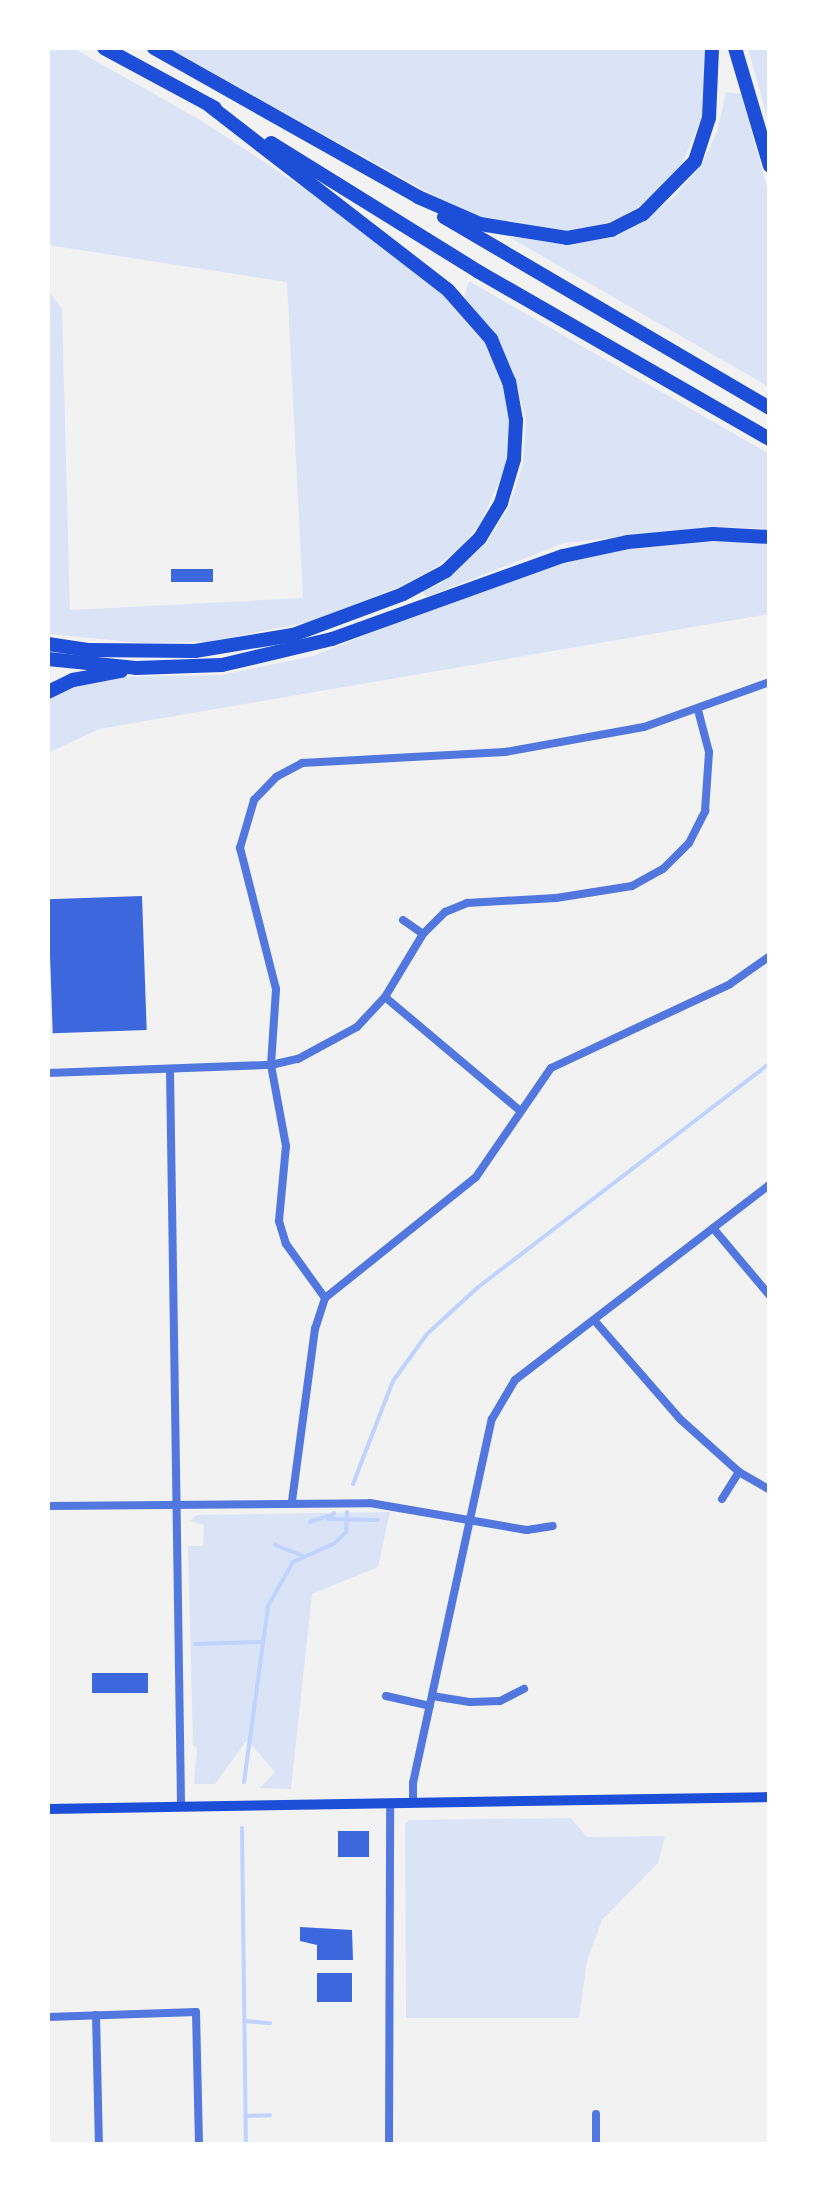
<!DOCTYPE html>
<html>
<head>
<meta charset="utf-8">
<style>
  body { margin:0 }
  #map { position:relative; width:817px; height:2192px; overflow:hidden; background:#f2f2f2; font-family:"Open Sans",sans-serif }
  div>[style] { position:absolute }
  .green>* { inset:0; background:#dbe4f7 }
  .stream>* { height:4px; margin:-2px; padding:0 2px; transform-origin:2px; border-radius:2px; background:#bfd3fe }
  .building>* { inset:0; background:#3d67dc; transform-origin:0 0 }
  .minor>* { height:8px; margin:-4px; padding:0 4px; transform-origin:4px; border-radius:4px; background:#5277de }
  .secondary>* { height:10px; margin:-5px; padding:0 5px; transform-origin:5px; border-radius:5px; background:#1d4ed8 }
  .motorway>* { height:14px; margin:-7px; padding:0 7px; transform-origin:7px; border-radius:7px; background:#1d4ed8 }
  span { translate:-50% -50%; white-space:nowrap; text-align:center; line-height:1.15; -webkit-text-stroke:8px #fff; paint-order:stroke }
  .frame { position:absolute; inset:0; border:50px solid #fff; pointer-events:none }
</style>
</head>
<body>
<div id="map">
  <div class="green">
    <i style="clip-path:polygon(48px 48px,73px 48px,202px 121px,340px 212px,447px 291px,486px 341px,499px 365px,510px 415px,506px 466px,481px 522px,463px 545px,436px 567px,404px 585px,309px 622px,207px 642px,143px 643px,48px 634px,48px 290px,62px 309px,70px 610px,303px 598px,287px 282px,48px 245px)"></i>
    <i style="clip-path:polygon(168px 48px,704px 48px,708px 78px,703px 115px,679px 170px,643px 204px,623px 216px,600px 226px,551px 232px,483px 220px,449px 204px)"></i>
    <i style="clip-path:polygon(748px 48px,769px 48px,769px 124px)"></i>
    <i style="clip-path:polygon(726px 92px,741px 94px,769px 194px,769px 387px,509px 237px,566px 241px,642px 221px,674px 197px,702px 164px,717px 132px)"></i>
    <i style="clip-path:polygon(469px 281px,769px 454px,769px 529px,715px 527px,564px 543px,426px 597px,423px 591px,442px 583px,486px 543px,509px 507px,523px 464px,526px 421px,516px 379px,495px 334px,464px 297px)"></i>
    <i style="clip-path:polygon(758px 541px,769px 542px,769px 614px,99px 729px,48px 753px,48px 698px,76px 685px,116px 677px,221px 675px,313px 656px,519px 574px,573px 558px,674px 542px)"></i>
    <i style="clip-path:polygon(390px 1512px,378px 1567px,312px 1594px,291px 1789px,260px 1788px,275px 1772px,247px 1740px,215px 1784px,194px 1784px,197px 1748px,193px 1745px,188px 1546px,203px 1546px,204px 1525px,190px 1521px,197px 1515px)"></i>
    <i style="clip-path:polygon(571px 1818px,587px 1837px,665px 1836px,658px 1863px,602px 1920px,587px 1961px,579px 2018px,406px 2018px,405px 1824px,409px 1820px)"></i>
  </div>
  <div class="stream">
    <i style="left:353px;top:1484px;width:110px;rotate:-68.8deg"></i>
    <i style="left:393px;top:1381px;width:58px;rotate:-54.1deg"></i>
    <i style="left:427px;top:1334px;width:68px;rotate:-42.6deg"></i>
    <i style="left:477px;top:1288px;width:369px;rotate:-37.5deg"></i>
    <i style="left:334px;top:1513px;width:8px;rotate:135deg"></i>
    <i style="left:328px;top:1519px;width:50px;rotate:1.1deg"></i>
    <i style="left:310px;top:1522px;width:18px;rotate:-19deg"></i>
    <i style="left:275px;top:1545px;width:30px;rotate:21deg"></i>
    <i style="left:195px;top:1644px;width:65px;rotate:-1.8deg"></i>
    <i style="left:244px;top:1782px;width:178px;rotate:-82.2deg"></i>
    <i style="left:268px;top:1606px;width:51px;rotate:-60.4deg"></i>
    <i style="left:293px;top:1562px;width:46px;rotate:-24.3deg"></i>
    <i style="left:335px;top:1543px;width:16px;rotate:-45deg"></i>
    <i style="left:346px;top:1532px;width:20px;rotate:-87deg"></i>
    <i style="left:242px;top:1828px;width:316px;rotate:89.3deg"></i>
    <i style="left:245px;top:2021px;width:25px;rotate:5deg"></i>
    <i style="left:245px;top:2116px;width:25px;rotate:-2deg"></i>
  </div>
  <div class="building">
    <i style="left:213px;top:569px;width:13px;height:42px;rotate:90deg"></i>
    <i style="left:142px;top:896px;width:134px;height:94px;rotate:88deg"></i>
    <i style="left:92px;top:1673px;width:56px;height:20px"></i>
    <i style="left:338px;top:1831px;width:31px;height:26px"></i>
    <i style="clip-path:polygon(300px 1927px,352px 1930px,353px 1960px,317px 1960px,317px 1945px,300px 1941px)"></i>
    <i style="left:317px;top:1973px;width:35px;height:29px"></i>
  </div>
  <div class="minor">
    <i style="left:403px;top:920px;width:24px;rotate:35deg"></i>
    <i style="left:385px;top:997px;width:175px;rotate:40.1deg"></i>
    <i style="left:170px;top:1070px;width:737px;rotate:89.14deg"></i>
    <i style="left:48px;top:1073px;width:223px;rotate:-2.1deg"></i>
    <i style="left:271px;top:1065px;width:28px;rotate:-13deg"></i>
    <i style="left:298px;top:1059px;width:67px;rotate:-28.5deg"></i>
    <i style="left:357px;top:1027px;width:41px;rotate:-47deg"></i>
    <i style="left:385px;top:997px;width:74px;rotate:-58.9deg"></i>
    <i style="left:423px;top:934px;width:31px;rotate:-45deg"></i>
    <i style="left:445px;top:912px;width:24px;rotate:-22deg"></i>
    <i style="left:467px;top:903px;width:89px;rotate:-3.2deg"></i>
    <i style="left:556px;top:898px;width:77px;rotate:-9deg"></i>
    <i style="left:632px;top:886px;width:35px;rotate:-29deg"></i>
    <i style="left:663px;top:869px;width:37px;rotate:-45deg"></i>
    <i style="left:689px;top:843px;width:36px;rotate:-63deg"></i>
    <i style="left:705px;top:811px;width:59px;rotate:-86.1deg"></i>
    <i style="left:709px;top:752px;width:43px;rotate:-104.7deg"></i>
    <i style="left:713px;top:1228px;width:89px;rotate:50deg"></i>
    <i style="left:325px;top:1298px;width:67px;rotate:-125.8deg"></i>
    <i style="left:286px;top:1244px;width:24px;rotate:-107deg"></i>
    <i style="left:279px;top:1221px;width:75px;rotate:-84.7deg"></i>
    <i style="left:286px;top:1146px;width:82px;rotate:-100.5deg"></i>
    <i style="left:271px;top:1065px;width:76px;rotate:-86.2deg"></i>
    <i style="left:276px;top:989px;width:146px;rotate:-104.3deg"></i>
    <i style="left:240px;top:848px;width:50px;rotate:-73.7deg"></i>
    <i style="left:254px;top:800px;width:32px;rotate:-46deg"></i>
    <i style="left:276px;top:777px;width:30px;rotate:-28deg"></i>
    <i style="left:302px;top:763px;width:203px;rotate:-3.1deg"></i>
    <i style="left:505px;top:752px;width:141px;rotate:-10.2deg"></i>
    <i style="left:644px;top:727px;width:134px;rotate:-19.7deg"></i>
    <i style="left:594px;top:1320px;width:131px;rotate:49deg"></i>
    <i style="left:680px;top:1419px;width:79px;rotate:41.9deg"></i>
    <i style="left:739px;top:1472px;width:36px;rotate:30deg"></i>
    <i style="left:722px;top:1499px;width:32px;rotate:-58deg"></i>
    <i style="left:292px;top:1501px;width:174px;rotate:-82.4deg"></i>
    <i style="left:315px;top:1329px;width:33px;rotate:-72deg"></i>
    <i style="left:325px;top:1298px;width:193px;rotate:-38.7deg"></i>
    <i style="left:476px;top:1177px;width:132px;rotate:-55.5deg"></i>
    <i style="left:551px;top:1068px;width:198px;rotate:-25.1deg"></i>
    <i style="left:730px;top:984px;width:49px;rotate:-35deg"></i>
    <i style="left:48px;top:1506px;width:322px;rotate:-0.5deg"></i>
    <i style="left:370px;top:1503px;width:159px;rotate:9.8deg"></i>
    <i style="left:527px;top:1530px;width:26px;rotate:-9deg"></i>
    <i style="left:386px;top:1696px;width:45px;rotate:12.8deg"></i>
    <i style="left:432px;top:1696px;width:38px;rotate:9deg"></i>
    <i style="left:470px;top:1702px;width:30px;rotate:-2deg"></i>
    <i style="left:500px;top:1701px;width:27px;rotate:-27deg"></i>
    <i style="left:413px;top:1803px;width:20px;rotate:-90deg"></i>
    <i style="left:413px;top:1783px;width:372px;rotate:-77.8deg"></i>
    <i style="left:492px;top:1419px;width:45px;rotate:-59.5deg"></i>
    <i style="left:515px;top:1380px;width:322px;rotate:-37.5deg"></i>
    <i style="left:96px;top:2015px;width:129px;rotate:88.7deg"></i>
    <i style="left:48px;top:2017px;width:148px;rotate:-1.9deg"></i>
    <i style="left:196px;top:2012px;width:132px;rotate:88.7deg"></i>
    <i style="left:596px;top:2114px;width:30px;rotate:90deg"></i>
    <i style="left:389px;top:2144px;width:340px;rotate:-89.8deg"></i>
  </div>
  <div class="secondary">
    <i style="left:48px;top:1809px;width:722px;rotate:-0.95deg"></i>
  </div>
  <div class="motorway">
    <i style="left:104px;top:48px;width:126px;rotate:28.4deg"></i>
    <i style="left:154px;top:48px;width:303px;rotate:29.4deg"></i>
    <i style="left:418px;top:197px;width:68px;rotate:23.5deg"></i>
    <i style="left:480px;top:224px;width:88px;rotate:9.1deg"></i>
    <i style="left:567px;top:238px;width:45px;rotate:-10.3deg"></i>
    <i style="left:611px;top:230px;width:36px;rotate:-27deg"></i>
    <i style="left:643px;top:214px;width:74px;rotate:-45.5deg"></i>
    <i style="left:695px;top:161px;width:45px;rotate:-72deg"></i>
    <i style="left:709px;top:118px;width:70px;rotate:-87.5deg"></i>
    <i style="left:735px;top:48px;width:123px;rotate:73.5deg"></i>
    <i style="left:271px;top:143px;width:245px;rotate:31.8deg"></i>
    <i style="left:479px;top:272px;width:336px;rotate:29.9deg"></i>
    <i style="left:444px;top:217px;width:378px;rotate:30.4deg"></i>
    <i style="left:48px;top:644px;width:40px;rotate:8.5deg"></i>
    <i style="left:88px;top:650px;width:107px;rotate:0.5deg"></i>
    <i style="left:195px;top:651px;width:99px;rotate:-9.3deg"></i>
    <i style="left:293px;top:635px;width:117px;rotate:-20.4deg"></i>
    <i style="left:403px;top:594px;width:49px;rotate:-28.1deg"></i>
    <i style="left:446px;top:571px;width:47px;rotate:-44.1deg"></i>
    <i style="left:480px;top:538px;width:41px;rotate:-59deg"></i>
    <i style="left:501px;top:503px;width:46px;rotate:-73.5deg"></i>
    <i style="left:514px;top:459px;width:39px;rotate:-87deg"></i>
    <i style="left:516px;top:420px;width:39px;rotate:-100deg"></i>
    <i style="left:509px;top:382px;width:47px;rotate:-112.7deg"></i>
    <i style="left:491px;top:339px;width:65px;rotate:-131.3deg"></i>
    <i style="left:448px;top:290px;width:302px;rotate:-142.3deg"></i>
    <i style="left:48px;top:659px;width:88px;rotate:5.8deg"></i>
    <i style="left:136px;top:668px;width:86px;rotate:-2deg"></i>
    <i style="left:222px;top:665px;width:113px;rotate:-13.3deg"></i>
    <i style="left:332px;top:639px;width:245px;rotate:-19.8deg"></i>
    <i style="left:563px;top:556px;width:66px;rotate:-12.2deg"></i>
    <i style="left:628px;top:542px;width:85px;rotate:-5.4deg"></i>
    <i style="left:713px;top:534px;width:57px;rotate:3deg"></i>
    <i style="left:48px;top:692px;width:28px;rotate:-26deg"></i>
    <i style="left:73px;top:680px;width:49px;rotate:-10.6deg"></i>
  </div>
  <div class="frame"></div>
</div>
</body>
</html>
